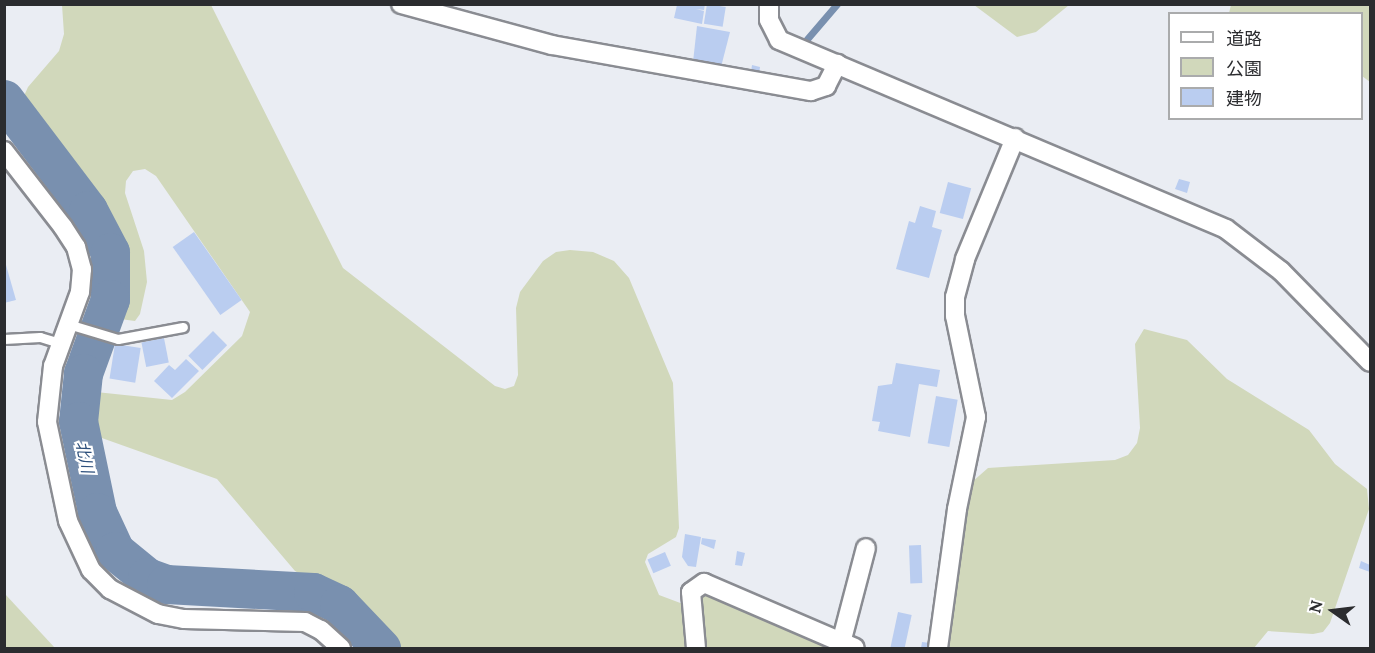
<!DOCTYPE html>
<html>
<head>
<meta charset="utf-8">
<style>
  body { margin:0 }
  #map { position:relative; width:1375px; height:653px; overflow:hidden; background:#eaedf3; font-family:Lora,"Noto Sans JP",serif }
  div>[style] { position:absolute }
  .green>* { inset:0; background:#d1d8bb }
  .stream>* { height:7px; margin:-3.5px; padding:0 3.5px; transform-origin:3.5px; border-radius:3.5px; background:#7990af }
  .river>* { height:39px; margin:-19.5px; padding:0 19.5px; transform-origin:19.5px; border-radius:19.5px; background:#7990af }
  .building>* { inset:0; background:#bacdf0; transform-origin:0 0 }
  .roads { filter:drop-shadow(2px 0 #8a8c92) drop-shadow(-2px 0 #8a8c92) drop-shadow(0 2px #8a8c92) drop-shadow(0 -2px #8a8c92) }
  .service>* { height:9px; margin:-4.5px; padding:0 4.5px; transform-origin:4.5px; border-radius:4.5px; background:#fff }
  .minor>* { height:18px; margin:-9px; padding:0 9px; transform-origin:9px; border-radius:9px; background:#fff }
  span { translate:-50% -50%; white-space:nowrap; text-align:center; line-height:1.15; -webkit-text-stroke:4.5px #fff; paint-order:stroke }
  .water-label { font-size:16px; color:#2e507c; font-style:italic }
  .frame { position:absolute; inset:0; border:6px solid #2b2c2f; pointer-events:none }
  .legend { position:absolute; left:1168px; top:12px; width:195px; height:108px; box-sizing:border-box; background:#fff; border:2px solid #aaabac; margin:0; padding:8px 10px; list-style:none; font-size:18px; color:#2b2c2f }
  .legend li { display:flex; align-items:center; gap:12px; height:30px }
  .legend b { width:30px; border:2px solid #aaabac }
  .north { position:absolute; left:1303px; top:581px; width:60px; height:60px; -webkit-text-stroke:4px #fff; paint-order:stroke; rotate:284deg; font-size:16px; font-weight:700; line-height:24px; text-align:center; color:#2b2c2f }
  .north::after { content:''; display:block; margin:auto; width:21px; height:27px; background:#2b2c2f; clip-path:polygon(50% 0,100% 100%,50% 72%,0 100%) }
</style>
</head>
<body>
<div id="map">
  <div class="green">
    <i style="clip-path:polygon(62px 5px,211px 5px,343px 268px,495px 386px,505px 389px,514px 386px,518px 375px,516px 308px,520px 292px,543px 261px,556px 252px,570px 250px,593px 252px,614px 261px,629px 278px,673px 383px,679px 528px,676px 537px,648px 554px,645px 562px,659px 595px,683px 604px,690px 648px,392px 648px,343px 597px,295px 571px,217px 479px,99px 437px,90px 430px,87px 408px,89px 398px,96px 392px,172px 400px,185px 392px,242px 336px,250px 312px,156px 176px,145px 169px,133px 171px,126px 181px,125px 193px,144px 251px,147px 282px,140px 314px,135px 321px,120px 319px,121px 275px,109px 226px,20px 105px,28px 87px,59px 51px,64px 34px)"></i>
    <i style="clip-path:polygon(974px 5px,1069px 5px,1036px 32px,1017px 37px)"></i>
    <i style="clip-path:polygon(1231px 5px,1370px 5px,1370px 82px,1362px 76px,1362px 14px,1229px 13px)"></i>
    <i style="clip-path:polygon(1144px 329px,1187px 340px,1227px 379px,1309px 430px,1335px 464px,1367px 489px,1369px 509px,1330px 623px,1323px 632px,1313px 634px,1268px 631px,1254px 648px,948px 648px,972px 482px,988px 468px,1115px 460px,1128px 455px,1137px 443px,1140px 428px,1135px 344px)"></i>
    <i style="clip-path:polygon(704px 590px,838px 648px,703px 648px,698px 601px)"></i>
    <i style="clip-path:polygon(4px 594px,5px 594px,55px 648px,5px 648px)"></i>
  </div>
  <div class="stream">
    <i style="left:807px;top:39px;width:46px;rotate:-49.4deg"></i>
  </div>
  <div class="river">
    <i style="left:4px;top:99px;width:139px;rotate:52.9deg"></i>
    <i style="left:88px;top:210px;width:47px;rotate:62.4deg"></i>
    <i style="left:110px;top:252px;width:47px;rotate:90deg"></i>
    <i style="left:110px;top:299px;width:79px;rotate:110deg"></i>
    <i style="left:83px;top:373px;width:48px;rotate:95.9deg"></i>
    <i style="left:78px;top:421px;width:93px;rotate:78.2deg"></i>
    <i style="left:97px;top:512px;width:43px;rotate:65.2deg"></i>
    <i style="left:115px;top:551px;width:41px;rotate:39.1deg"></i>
    <i style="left:147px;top:577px;width:20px;rotate:20deg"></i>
    <i style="left:166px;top:584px;width:147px;rotate:3.1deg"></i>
    <i style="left:313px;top:592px;width:29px;rotate:25deg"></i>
    <i style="left:339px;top:604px;width:61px;rotate:46.3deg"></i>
  </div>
  <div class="building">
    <i style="clip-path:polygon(705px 4px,704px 10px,696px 9px,704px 11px,702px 24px,674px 18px,677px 5px)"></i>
    <i style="left:707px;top:4px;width:19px;height:20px;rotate:9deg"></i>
    <i style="clip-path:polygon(697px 26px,730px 32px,721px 67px,693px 62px)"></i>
    <i style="clip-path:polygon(752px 65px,760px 67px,759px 74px,751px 72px)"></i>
    <i style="clip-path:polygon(1179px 179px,1190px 182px,1187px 193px,1175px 189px)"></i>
    <i style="left:948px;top:182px;width:24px;height:32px;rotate:15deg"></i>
    <i style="clip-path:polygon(920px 206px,936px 211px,932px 227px,942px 230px,929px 278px,896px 269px,909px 221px,915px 223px)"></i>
    <i style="left:194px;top:232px;width:83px;height:26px;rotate:55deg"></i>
    <i style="clip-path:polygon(4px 258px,16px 300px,4px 303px)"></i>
    <i style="left:213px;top:331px;width:20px;height:35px;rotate:45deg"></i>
    <i style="left:164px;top:338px;width:25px;height:23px;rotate:79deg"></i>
    <i style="left:115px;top:344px;width:26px;height:35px;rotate:9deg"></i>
    <i style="clip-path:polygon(186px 359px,199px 371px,172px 398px,154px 381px,169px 365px,175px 370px)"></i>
    <i style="clip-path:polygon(896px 363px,940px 370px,937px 387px,919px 384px,910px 437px,878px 431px,880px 422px,872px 421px,878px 386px,892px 384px)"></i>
    <i style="left:936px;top:396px;width:22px;height:48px;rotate:10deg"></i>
    <i style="clip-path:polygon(685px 534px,701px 537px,696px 567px,688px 566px,682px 557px)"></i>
    <i style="clip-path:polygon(702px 538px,716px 540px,714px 549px,701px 544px)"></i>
    <i style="left:921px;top:545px;width:38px;height:12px;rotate:88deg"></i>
    <i style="clip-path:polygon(737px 551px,745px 553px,742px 566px,735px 565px)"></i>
    <i style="left:665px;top:552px;width:15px;height:19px;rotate:67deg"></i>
    <i style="clip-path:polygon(1361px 561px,1370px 565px,1370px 572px,1359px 568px)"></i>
    <i style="left:898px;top:612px;width:14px;height:37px;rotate:12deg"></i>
    <i style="clip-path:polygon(922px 642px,930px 643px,929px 648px,921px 648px)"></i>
  </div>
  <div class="roads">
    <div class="service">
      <i style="left:68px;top:324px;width:52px;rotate:16.7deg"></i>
      <i style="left:118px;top:339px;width:66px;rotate:-10.5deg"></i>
      <i style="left:4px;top:339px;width:36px;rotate:-3deg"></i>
      <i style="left:40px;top:337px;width:21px;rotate:17deg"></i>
    </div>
    <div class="minor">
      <i style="left:401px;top:4px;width:156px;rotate:15.2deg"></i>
      <i style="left:552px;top:45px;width:263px;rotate:10.1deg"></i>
      <i style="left:811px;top:91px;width:16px;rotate:-18deg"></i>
      <i style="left:826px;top:86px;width:25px;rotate:-63deg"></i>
      <i style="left:769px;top:4px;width:16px;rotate:90deg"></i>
      <i style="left:769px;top:20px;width:22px;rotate:63deg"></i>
      <i style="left:779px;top:40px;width:485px;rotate:22.9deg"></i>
      <i style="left:1226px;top:229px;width:69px;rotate:37.4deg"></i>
      <i style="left:1281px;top:271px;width:127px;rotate:45.6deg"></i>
      <i style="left:4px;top:151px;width:96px;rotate:52.2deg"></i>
      <i style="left:63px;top:227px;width:24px;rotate:57deg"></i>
      <i style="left:76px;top:247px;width:23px;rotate:75deg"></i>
      <i style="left:82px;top:269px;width:23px;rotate:95deg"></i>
      <i style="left:80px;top:292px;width:79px;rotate:110deg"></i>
      <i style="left:53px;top:366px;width:56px;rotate:96.1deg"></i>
      <i style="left:47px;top:422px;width:101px;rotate:78deg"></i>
      <i style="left:68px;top:521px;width:54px;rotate:64.9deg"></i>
      <i style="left:91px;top:570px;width:27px;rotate:45deg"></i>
      <i style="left:110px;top:589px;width:54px;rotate:27.5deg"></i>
      <i style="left:158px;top:614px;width:26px;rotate:11deg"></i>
      <i style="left:184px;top:619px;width:121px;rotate:1.4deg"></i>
      <i style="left:305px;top:622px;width:18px;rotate:27deg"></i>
      <i style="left:321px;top:630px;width:27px;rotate:42deg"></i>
      <i style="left:841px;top:643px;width:98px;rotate:-75.3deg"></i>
      <i style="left:696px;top:648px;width:56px;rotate:-95.1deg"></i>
      <i style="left:691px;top:592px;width:16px;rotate:-35deg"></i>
      <i style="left:704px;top:583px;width:164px;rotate:23.3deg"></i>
      <i style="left:938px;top:648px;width:140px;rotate:-82.2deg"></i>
      <i style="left:957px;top:509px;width:94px;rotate:-78.3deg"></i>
      <i style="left:976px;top:417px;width:103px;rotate:-101.7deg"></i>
      <i style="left:955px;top:316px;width:19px;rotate:-90deg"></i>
      <i style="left:955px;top:297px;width:39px;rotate:-75deg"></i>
      <i style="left:965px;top:259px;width:131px;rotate:-67.5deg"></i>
    </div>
  </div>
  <div class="water-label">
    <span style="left:85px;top:457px;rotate:78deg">北川</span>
  </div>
  <div class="frame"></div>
  <ul class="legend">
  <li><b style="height:8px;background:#fff"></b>道路</li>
  <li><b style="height:16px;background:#d1d8bb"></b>公園</li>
  <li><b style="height:16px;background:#bacdf0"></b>建物</li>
  </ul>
  <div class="north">N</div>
</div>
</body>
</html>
